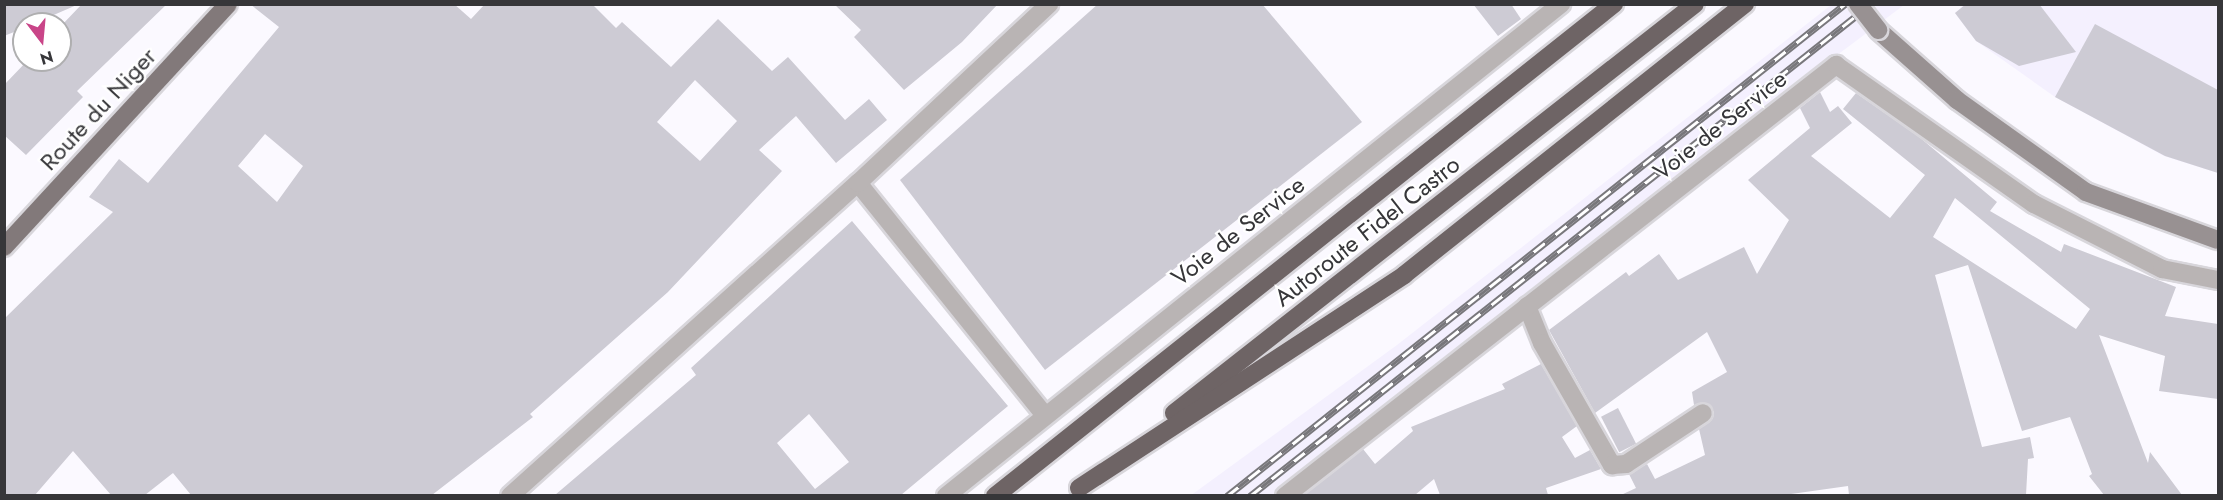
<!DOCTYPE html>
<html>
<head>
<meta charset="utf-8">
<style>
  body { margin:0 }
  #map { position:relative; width:2223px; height:500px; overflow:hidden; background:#fbf9ff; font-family:Jost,sans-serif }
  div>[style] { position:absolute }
  .built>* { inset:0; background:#f4f0fe }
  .building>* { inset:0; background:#cdcbd4; transform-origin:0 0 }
  .roads { filter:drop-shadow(2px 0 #d8d6db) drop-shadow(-2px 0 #d8d6db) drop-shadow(0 2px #d8d6db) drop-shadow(0 -2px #d8d6db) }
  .street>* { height:18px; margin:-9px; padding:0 9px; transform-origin:9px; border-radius:9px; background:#b9b4b4 }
  .secondary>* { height:18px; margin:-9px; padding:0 9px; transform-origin:9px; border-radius:9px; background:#989192 }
  .primary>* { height:18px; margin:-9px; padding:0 9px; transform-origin:9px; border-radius:9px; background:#82797a }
  .highway>* { height:18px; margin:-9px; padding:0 9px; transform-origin:9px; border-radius:9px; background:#6e6465 }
  .rail>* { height:7px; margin-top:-3.5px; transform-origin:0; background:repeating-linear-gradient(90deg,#fff 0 14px,#78777b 0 28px); box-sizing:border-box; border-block:2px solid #78777b }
  .bridges { filter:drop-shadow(2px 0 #d8d6db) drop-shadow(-2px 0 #d8d6db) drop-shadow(0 2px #d8d6db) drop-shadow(0 -2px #d8d6db) }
  .secondary-bridge>* { height:18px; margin:-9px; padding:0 9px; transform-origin:9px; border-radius:9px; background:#989192 }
  span { translate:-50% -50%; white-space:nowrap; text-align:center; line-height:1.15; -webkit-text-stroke:4.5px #fff; paint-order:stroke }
  .street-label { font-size:24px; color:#363639 }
  .frame { position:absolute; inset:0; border:6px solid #363639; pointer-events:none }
  .north { position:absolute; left:12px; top:12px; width:60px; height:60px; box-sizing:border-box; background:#fff; border:2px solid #afafb0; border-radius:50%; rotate:164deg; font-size:16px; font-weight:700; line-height:24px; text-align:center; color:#363639 }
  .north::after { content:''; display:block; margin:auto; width:21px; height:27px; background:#c94588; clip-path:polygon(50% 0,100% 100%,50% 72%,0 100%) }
</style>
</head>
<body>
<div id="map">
  <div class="built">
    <i style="clip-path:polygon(1965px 4px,2218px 5px,2218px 173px,2164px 156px,2055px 97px,1976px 41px,1955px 13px)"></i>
    <i style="clip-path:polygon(1831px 5px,1904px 5px,1741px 127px,1275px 495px,1190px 496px,1397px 345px)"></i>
  </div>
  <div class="building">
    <i style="clip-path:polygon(4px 4px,79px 4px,33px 24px,24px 24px,24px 28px,4px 36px)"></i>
    <i style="clip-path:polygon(82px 4px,167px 4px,77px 91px,83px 97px,26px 155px,4px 135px,4px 85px,28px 60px,60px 60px,60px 27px)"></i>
    <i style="clip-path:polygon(evenodd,250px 4px,454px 4px,471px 19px,485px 4px,592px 4px,616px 28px,622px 22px,671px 67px,718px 19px,772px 71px,788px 57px,845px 120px,869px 99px,887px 120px,836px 163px,796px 116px,759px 150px,782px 171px,668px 292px,530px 414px,533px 417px,432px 495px,191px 495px,173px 473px,145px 495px,111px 495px,73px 451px,35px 495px,4px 495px,4px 319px,113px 212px,89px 197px,119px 159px,148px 183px,279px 27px,250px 4px,695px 80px,737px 121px,700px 161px,657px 122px,695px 80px,250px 4px,265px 134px,303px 166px,277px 202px,238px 166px,265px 134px)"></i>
    <i style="clip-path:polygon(834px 4px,998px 4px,962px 42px,904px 90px,854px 37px,861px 30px)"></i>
    <i style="clip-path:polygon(1098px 4px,1262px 4px,1362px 122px,1045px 370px,900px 180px)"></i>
    <i style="clip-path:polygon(1473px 4px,1511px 4px,1521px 19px,1498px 36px)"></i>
    <i style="clip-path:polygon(1966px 4px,2039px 4px,2076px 52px,2019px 66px,1976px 41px,1955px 13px)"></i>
    <i style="clip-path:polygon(2095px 24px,2218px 90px,2218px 173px,2165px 156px,2055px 97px)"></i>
    <i style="clip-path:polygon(evenodd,1820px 92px,1830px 112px,1838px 106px,1852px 123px,1811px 156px,1890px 218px,1925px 175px,1843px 109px,1856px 93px,1918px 136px,1997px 202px,1990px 211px,2061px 252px,2064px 244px,2176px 287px,2165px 316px,2218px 324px,2218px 399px,2159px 391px,2165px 356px,2099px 335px,2148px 463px,2150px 452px,2182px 495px,2104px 495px,2089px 476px,2092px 474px,2070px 417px,2022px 431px,1968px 265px,1935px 275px,1982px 447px,2030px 437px,2034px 458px,2028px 459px,2026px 495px,1849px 495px,1848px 486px,1784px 495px,1621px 495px,1636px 488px,1629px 474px,1647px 464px,1655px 479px,1705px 455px,1699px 429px,1713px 418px,1714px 412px,1707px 403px,1694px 405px,1692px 392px,1727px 372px,1707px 332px,1595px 413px,1549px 330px,1626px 272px,1629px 276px,1659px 254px,1678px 280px,1744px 247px,1757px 274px,1789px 220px,1748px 180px,1810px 128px,1800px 108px,1820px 92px,1955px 198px,2090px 309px,2076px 329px,1933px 237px,1955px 198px)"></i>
    <i style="clip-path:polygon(evenodd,852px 221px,1008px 406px,901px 495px,555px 495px,696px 375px,691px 368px,852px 221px,809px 414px,849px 462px,815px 489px,777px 443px,809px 414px)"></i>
    <i style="clip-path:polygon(1541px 364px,1577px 426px,1562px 437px,1575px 458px,1590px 450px,1601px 469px,1546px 488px,1548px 495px,1440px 495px,1434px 479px,1415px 495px,1304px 495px,1363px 449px,1375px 464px,1413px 431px,1411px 427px,1505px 389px,1502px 384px)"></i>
    <i style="left:1618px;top:408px;width:40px;height:19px;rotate:63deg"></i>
  </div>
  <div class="roads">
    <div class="street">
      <i style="left:858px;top:183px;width:297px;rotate:51.2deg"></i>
      <i style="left:1527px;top:306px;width:40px;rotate:68deg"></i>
      <i style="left:1542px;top:343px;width:141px;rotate:60.2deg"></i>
      <i style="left:1612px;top:465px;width:14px;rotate:-4deg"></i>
      <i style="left:1626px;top:464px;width:92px;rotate:-33.5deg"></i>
      <i style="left:510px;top:496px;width:468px;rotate:-42deg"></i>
      <i style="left:858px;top:183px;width:262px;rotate:-43.1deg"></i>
      <i style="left:946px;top:496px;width:788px;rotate:-38.66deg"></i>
      <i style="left:1285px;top:496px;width:700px;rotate:-38.03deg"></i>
      <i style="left:1836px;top:65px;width:242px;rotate:35.1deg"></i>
      <i style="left:2034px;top:204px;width:144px;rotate:26.9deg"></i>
      <i style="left:2162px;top:269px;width:57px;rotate:11.1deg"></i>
    </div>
    <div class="secondary">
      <i style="left:1878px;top:30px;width:106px;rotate:41.5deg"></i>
      <i style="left:1957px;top:100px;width:158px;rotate:35.5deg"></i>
      <i style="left:2086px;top:192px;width:140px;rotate:20deg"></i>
    </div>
    <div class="primary">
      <i style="left:4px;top:247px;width:330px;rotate:-47.3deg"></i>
    </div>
    <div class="highway">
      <i style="left:1174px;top:413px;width:662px;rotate:-38.13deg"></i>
      <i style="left:1079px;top:488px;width:389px;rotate:-33.2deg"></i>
      <i style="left:1404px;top:275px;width:436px;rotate:-38.5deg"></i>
      <i style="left:995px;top:496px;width:791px;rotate:-38.48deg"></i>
    </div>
  </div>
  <div class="rail">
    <i style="left:1227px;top:496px;width:790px;rotate:-38.52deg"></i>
    <i style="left:1250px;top:496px;width:792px;rotate:-38.39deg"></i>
  </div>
  <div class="bridges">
    <div class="secondary-bridge">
      <i style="left:1858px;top:4px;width:33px;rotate:52deg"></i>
    </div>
  </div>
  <div class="street-label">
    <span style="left:98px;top:109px;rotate:-47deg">Route du Niger</span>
    <span style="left:1720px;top:125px;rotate:-38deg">Voie de Service</span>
    <span style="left:1238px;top:231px;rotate:-38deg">Voie de Service</span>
    <span style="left:1367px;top:231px;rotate:-38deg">Autoroute Fidel Castro</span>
  </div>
  <div class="frame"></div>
  <div class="north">N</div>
</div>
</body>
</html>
